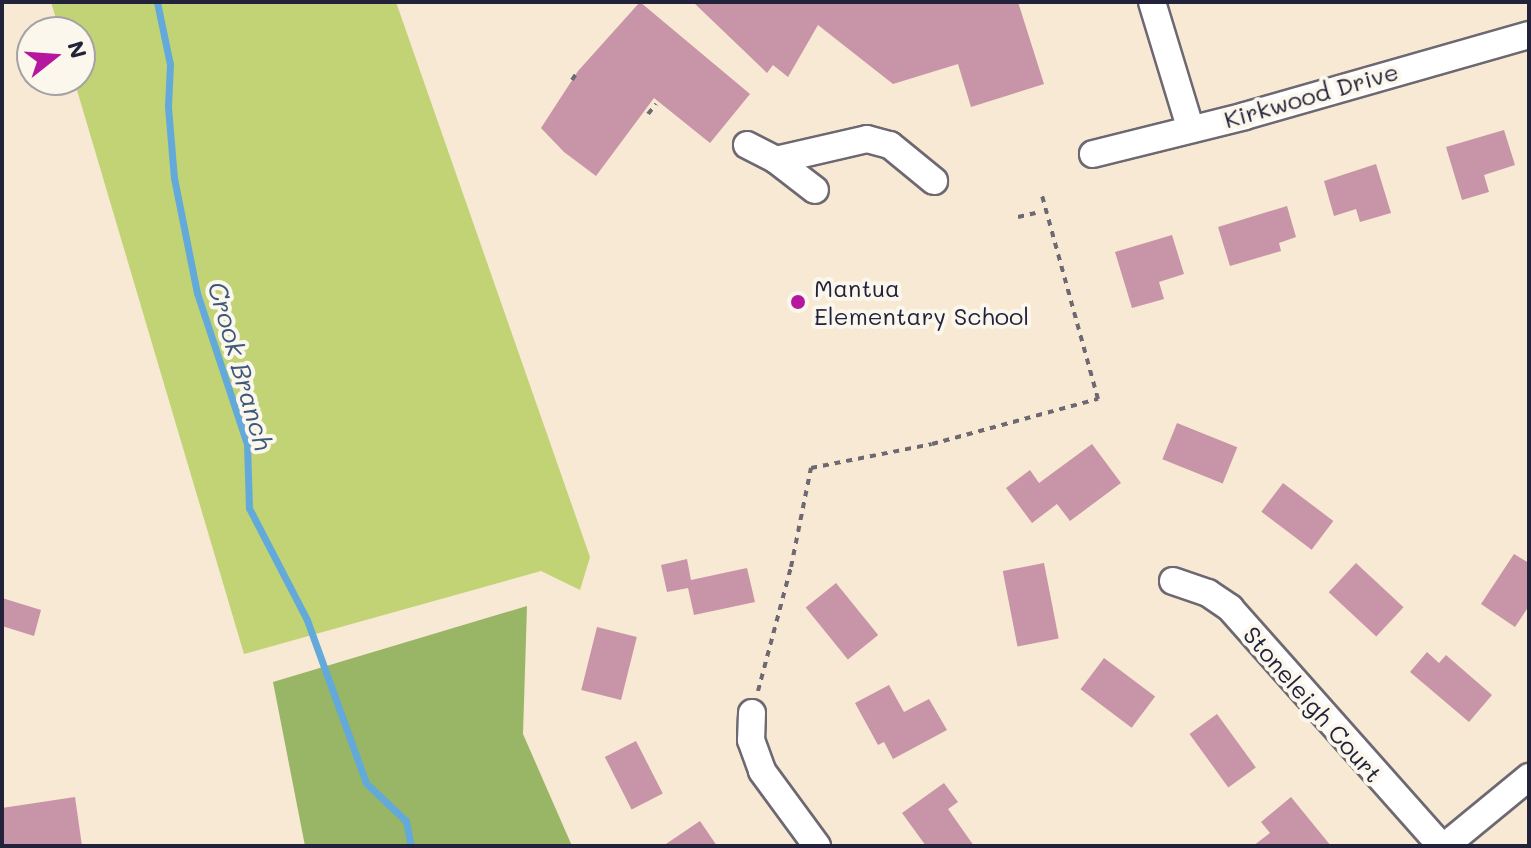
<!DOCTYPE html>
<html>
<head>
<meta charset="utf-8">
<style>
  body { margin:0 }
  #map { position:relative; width:1531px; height:848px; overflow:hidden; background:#f7e9d4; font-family:Mali,sans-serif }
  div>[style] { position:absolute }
  .green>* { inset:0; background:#c2d375 }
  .forest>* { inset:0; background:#99b566 }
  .stream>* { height:7px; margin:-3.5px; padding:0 3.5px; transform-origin:3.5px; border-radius:3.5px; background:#63aada }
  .building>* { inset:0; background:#c894a7; transform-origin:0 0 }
  .path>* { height:4px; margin-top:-2px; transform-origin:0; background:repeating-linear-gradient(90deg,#6d6871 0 6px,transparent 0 12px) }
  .roads { filter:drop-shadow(2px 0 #6d6871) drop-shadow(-2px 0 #6d6871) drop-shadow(0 2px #6d6871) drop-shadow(0 -2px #6d6871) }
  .minor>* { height:26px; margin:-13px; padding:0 13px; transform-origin:13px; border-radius:13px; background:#fff }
  .dots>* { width:22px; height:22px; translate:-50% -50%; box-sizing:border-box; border:4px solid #fbf7ec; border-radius:50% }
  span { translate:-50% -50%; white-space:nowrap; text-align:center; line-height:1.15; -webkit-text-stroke:8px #fbf7ec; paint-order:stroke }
  .street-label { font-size:24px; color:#22223b }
  .poi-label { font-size:24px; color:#22223b }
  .left { translate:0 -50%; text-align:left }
  .water-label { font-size:26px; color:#3c587b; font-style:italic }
  .frame { position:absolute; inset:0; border:4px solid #22223b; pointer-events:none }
  .north { position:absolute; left:16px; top:16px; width:80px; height:80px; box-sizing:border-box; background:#fbf7ec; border:2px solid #a4a2a5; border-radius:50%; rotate:73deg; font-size:22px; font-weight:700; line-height:32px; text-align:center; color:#22223b }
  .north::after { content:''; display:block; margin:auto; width:28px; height:36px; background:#b5179e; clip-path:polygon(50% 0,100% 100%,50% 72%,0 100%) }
</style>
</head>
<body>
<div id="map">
  <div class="green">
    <i style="clip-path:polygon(51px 2px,396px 2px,590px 557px,580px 590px,541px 571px,244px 654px,74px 80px,80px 80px,80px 32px,60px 32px)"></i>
  </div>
  <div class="forest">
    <i style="clip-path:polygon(527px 606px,523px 734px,572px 846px,305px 846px,273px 682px)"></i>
  </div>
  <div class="stream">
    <i style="left:157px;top:2px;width:63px;rotate:78.2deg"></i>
    <i style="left:170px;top:64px;width:43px;rotate:92.7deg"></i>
    <i style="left:168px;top:107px;width:71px;rotate:85.2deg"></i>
    <i style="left:174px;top:178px;width:117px;rotate:78.7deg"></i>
    <i style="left:197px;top:293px;width:159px;rotate:71.7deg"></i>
    <i style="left:247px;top:444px;width:64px;rotate:88.2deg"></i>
    <i style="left:249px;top:508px;width:126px;rotate:62.6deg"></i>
    <i style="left:307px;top:620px;width:173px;rotate:70.1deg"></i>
    <i style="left:366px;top:783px;width:55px;rotate:43.5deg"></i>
    <i style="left:406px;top:821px;width:25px;rotate:79deg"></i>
  </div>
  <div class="building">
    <i style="clip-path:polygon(640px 2px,750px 94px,710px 143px,654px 98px,596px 176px,564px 152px,541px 128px,578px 71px)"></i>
    <i style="clip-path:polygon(693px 2px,1018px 2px,1044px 84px,971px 107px,958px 64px,893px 84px,818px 25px,788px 77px,773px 65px,767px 73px)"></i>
    <i style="clip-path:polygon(1504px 130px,1515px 165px,1484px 175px,1489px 192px,1462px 200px,1446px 147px)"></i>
    <i style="clip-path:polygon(1376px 164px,1391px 213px,1360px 222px,1356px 209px,1334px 216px,1324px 181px)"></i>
    <i style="clip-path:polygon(1287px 206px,1296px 237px,1279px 243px,1281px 251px,1230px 266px,1218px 227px)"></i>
    <i style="clip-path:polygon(1172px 235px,1184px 274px,1159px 282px,1164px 299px,1132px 308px,1115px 252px)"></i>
    <i style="left:1177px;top:423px;width:65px;height:39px;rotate:22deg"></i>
    <i style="clip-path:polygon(1092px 444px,1121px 483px,1070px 521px,1057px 504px,1032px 523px,1006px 488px,1030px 470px,1039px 483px)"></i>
    <i style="left:1283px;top:483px;width:63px;height:36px;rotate:37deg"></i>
    <i style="clip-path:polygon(1514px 554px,1529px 563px,1529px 606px,1515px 627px,1481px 604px)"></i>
    <i style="clip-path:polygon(687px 559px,691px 580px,747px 568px,755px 602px,694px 615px,688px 588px,667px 592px,661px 565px)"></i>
    <i style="left:1044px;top:563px;width:77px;height:42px;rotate:79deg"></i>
    <i style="left:1356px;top:563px;width:65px;height:40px;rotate:43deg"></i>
    <i style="left:836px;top:583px;width:67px;height:39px;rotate:51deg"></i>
    <i style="clip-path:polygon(2px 598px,41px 610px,34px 636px,2px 626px)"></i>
    <i style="left:597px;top:627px;width:41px;height:65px;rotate:14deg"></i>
    <i style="clip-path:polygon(1427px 652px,1439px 663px,1446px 655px,1492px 695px,1469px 722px,1410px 672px)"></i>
    <i style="left:1104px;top:658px;width:64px;height:39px;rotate:37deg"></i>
    <i style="clip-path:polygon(889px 685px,904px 712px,929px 699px,947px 730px,893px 759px,884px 742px,878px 745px,855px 703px)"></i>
    <i style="left:1217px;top:714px;width:66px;height:34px;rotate:54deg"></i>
    <i style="left:636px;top:741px;width:59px;height:35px;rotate:63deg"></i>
    <i style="clip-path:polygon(944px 783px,958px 802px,948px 809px,974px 846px,926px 846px,902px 813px)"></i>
    <i style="clip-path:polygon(75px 797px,82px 846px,2px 846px,2px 808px)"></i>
    <i style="clip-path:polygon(1291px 797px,1331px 846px,1253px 846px,1270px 833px,1261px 822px)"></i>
    <i style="clip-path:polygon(700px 821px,717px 846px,663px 846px)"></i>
  </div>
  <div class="path">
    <i style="left:572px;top:80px;width:11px;rotate:-56deg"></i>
    <i style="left:648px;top:114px;width:13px;rotate:-51deg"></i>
    <i style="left:1018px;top:217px;width:18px;rotate:-13deg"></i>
    <i style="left:758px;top:691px;width:128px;rotate:-75.1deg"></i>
    <i style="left:791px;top:567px;width:101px;rotate:-78.6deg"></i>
    <i style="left:811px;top:468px;width:123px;rotate:-11.2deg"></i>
    <i style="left:932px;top:444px;width:172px;rotate:-15.2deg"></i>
    <i style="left:1098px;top:399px;width:211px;rotate:-105.4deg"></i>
  </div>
  <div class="roads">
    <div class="minor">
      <i style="left:1152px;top:2px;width:131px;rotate:73.1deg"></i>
      <i style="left:747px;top:145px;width:33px;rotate:27deg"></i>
      <i style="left:776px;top:160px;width:93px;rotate:-13deg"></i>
      <i style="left:867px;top:139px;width:24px;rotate:15deg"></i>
      <i style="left:890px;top:145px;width:57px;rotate:39.3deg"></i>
      <i style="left:1093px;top:154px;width:157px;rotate:-14deg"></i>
      <i style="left:1245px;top:116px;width:295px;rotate:-15.9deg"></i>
      <i style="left:776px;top:160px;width:49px;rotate:37.6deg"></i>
      <i style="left:1173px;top:581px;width:37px;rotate:19deg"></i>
      <i style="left:1208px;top:593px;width:27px;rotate:34deg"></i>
      <i style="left:1230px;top:608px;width:318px;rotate:48.4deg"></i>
      <i style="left:752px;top:713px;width:27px;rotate:92deg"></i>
      <i style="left:751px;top:740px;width:33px;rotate:70deg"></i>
      <i style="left:762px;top:771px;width:93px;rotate:53.7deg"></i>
      <i style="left:1445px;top:846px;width:109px;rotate:-39.4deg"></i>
    </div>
  </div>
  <div class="dots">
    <i style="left:798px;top:302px;background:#b5179e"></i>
  </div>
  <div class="street-label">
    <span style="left:1311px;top:95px;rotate:-16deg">Kirkwood Drive</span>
    <span style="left:1313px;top:704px;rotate:49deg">Stoneleigh Court</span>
  </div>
  <div class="poi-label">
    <span class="left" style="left:814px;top:302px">Mantua<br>Elementary School</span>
  </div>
  <div class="water-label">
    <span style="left:240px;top:366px;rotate:74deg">Crook Branch</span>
  </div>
  <div class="frame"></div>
  <div class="north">N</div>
</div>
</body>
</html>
